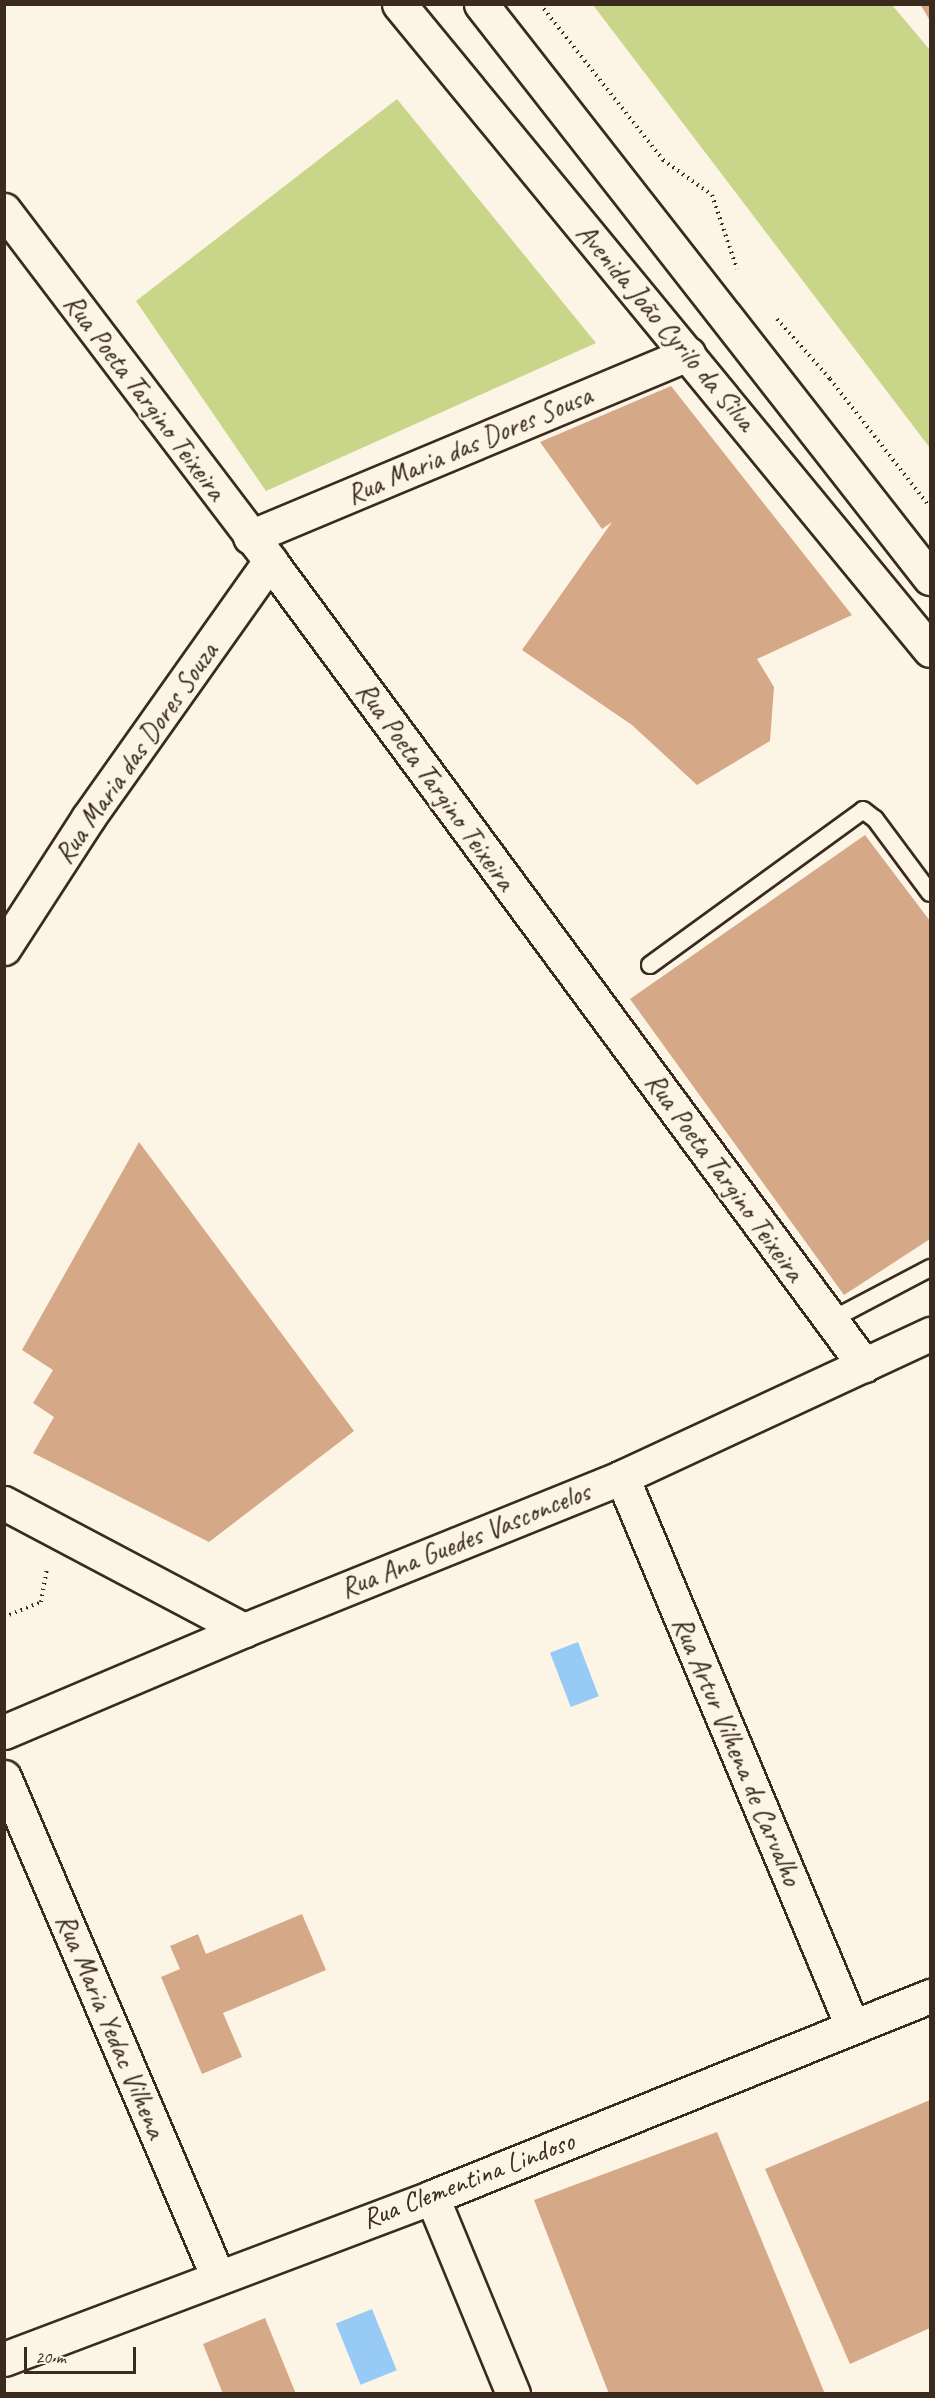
<!DOCTYPE html>
<html>
<head>
<meta charset="utf-8">
<style>
  body { margin:0 }
  #map { position:relative; width:935px; height:2398px; overflow:hidden; background:#fcf5e5; font-family:Caveat,sans-serif }
  div>[style] { position:absolute }
  .green>* { inset:0; background:#c9d68a }
  .water>* { inset:0; background:#97caf4; transform-origin:0 0 }
  .building>* { inset:0; background:#d5a987 }
  .path>* { height:4px; margin-top:-2px; transform-origin:0; background:repeating-linear-gradient(90deg,#3b2a1e 0 1.5px,transparent 0 6px) }
  .roads { filter:drop-shadow(2px 0 #3b2a1e) drop-shadow(-2px 0 #3b2a1e) drop-shadow(0 2px #3b2a1e) drop-shadow(0 -2px #3b2a1e) }
  .lane>* { height:16px; margin:-8px; padding:0 8px; transform-origin:8px; border-radius:8px; background:#fcf5e5 }
  .street>* { height:33px; margin:-16.5px; padding:0 16.5px; transform-origin:16.5px; border-radius:16.5px; background:#fcf5e5 }
  .primary>* { height:33px; margin:-16.5px; padding:0 16.5px; transform-origin:16.5px; border-radius:16.5px; background:#fcf5e5 }
  span { translate:-50% -50%; white-space:nowrap; text-align:center; line-height:1.15; -webkit-text-stroke:5px #fcf5e5; paint-order:stroke }
  .street-label { font-size:28px; color:#3b2a1e }
  .frame { position:absolute; inset:0; border:6px solid #3b2a1e; pointer-events:none }
  .scale { position:absolute; left:24px; top:2347px; width:112px; height:27px; box-sizing:border-box; border:3px solid #3b2a1e; border-top:0; padding-left:8px; font-size:18px; line-height:21px; white-space:nowrap; color:#3b2a1e; -webkit-text-stroke:4px #fcf5e5; paint-order:stroke }
</style>
</head>
<body>
<div id="map">
  <div class="green">
    <i style="clip-path:polygon(593px 5px,892px 5px,930px 50px,930px 448px)"></i>
    <i style="clip-path:polygon(397px 99px,596px 343px,266px 491px,136px 301px)"></i>
  </div>
  <div class="water">
    <i style="left:578px;top:1642px;width:58px;height:30px;rotate:69deg"></i>
    <i style="left:372px;top:2309px;width:66px;height:39px;rotate:68deg"></i>
  </div>
  <div class="building">
    <i style="clip-path:polygon(920px 4px,930px 4px,930px 18px,929px 19px)"></i>
    <i style="clip-path:polygon(671px 386px,852px 615px,757px 659px,774px 687px,770px 741px,697px 785px,632px 725px,522px 650px,612px 522px,602px 529px,540px 442px)"></i>
    <i style="clip-path:polygon(865px 835px,930px 921px,930px 1239px,844px 1295px,630px 999px)"></i>
    <i style="clip-path:polygon(139px 1142px,354px 1431px,209px 1542px,33px 1453px,54px 1417px,33px 1403px,53px 1370px,22px 1350px)"></i>
    <i style="clip-path:polygon(302px 1914px,326px 1970px,223px 2013px,242px 2057px,202px 2074px,161px 1977px,180px 1969px,170px 1946px,198px 1934px,206px 1954px)"></i>
    <i style="clip-path:polygon(930px 2100px,930px 2328px,850px 2364px,765px 2169px)"></i>
    <i style="clip-path:polygon(717px 2132px,825px 2394px,609px 2394px,534px 2200px)"></i>
    <i style="clip-path:polygon(265px 2318px,296px 2394px,223px 2394px,203px 2344px)"></i>
  </div>
  <div class="path">
    <i style="left:540px;top:4px;width:199px;rotate:51.7deg"></i>
    <i style="left:663px;top:160px;width:60px;rotate:35.5deg"></i>
    <i style="left:712px;top:195px;width:78px;rotate:71.3deg"></i>
    <i style="left:777px;top:319px;width:80px;rotate:48.5deg"></i>
    <i style="left:830px;top:379px;width:162px;rotate:52deg"></i>
    <i style="left:4px;top:1617px;width:40px;rotate:-22deg"></i>
    <i style="left:41px;top:1602px;width:35px;rotate:-80deg"></i>
  </div>
  <div class="roads">
    <div class="lane">
      <i style="left:650px;top:965px;width:263px;rotate:-36deg"></i>
      <i style="left:863px;top:810px;width:15px;rotate:37deg"></i>
      <i style="left:875px;top:819px;width:92px;rotate:53.4deg"></i>
      <i style="left:831px;top:1320px;width:112px;rotate:-27.7deg"></i>
    </div>
    <div class="street">
      <i style="left:4px;top:210px;width:440px;rotate:52.8deg"></i>
      <i style="left:270px;top:561px;width:1000px;rotate:53.54deg"></i>
      <i style="left:250px;top:537px;width:475px;rotate:-22.7deg"></i>
      <i style="left:4px;top:948px;width:155px;rotate:-57.1deg"></i>
      <i style="left:88px;top:818px;width:315px;rotate:-54.7deg"></i>
      <i style="left:622px;top:1477px;width:595px;rotate:67.27deg"></i>
      <i style="left:4px;top:1503px;width:272px;rotate:27.9deg"></i>
      <i style="left:4px;top:1732px;width:261px;rotate:-23deg"></i>
      <i style="left:244px;top:1630px;width:408px;rotate:-22deg"></i>
      <i style="left:622px;top:1477px;width:340px;rotate:-24.9deg"></i>
      <i style="left:4px;top:1777px;width:542px;rotate:66.84deg"></i>
      <i style="left:432px;top:2197px;width:213px;rotate:67.6deg"></i>
      <i style="left:4px;top:2359px;width:458px;rotate:-20.7deg"></i>
      <i style="left:432px;top:2197px;width:537px;rotate:-21.98deg"></i>
    </div>
    <div class="primary">
      <i style="left:399px;top:4px;width:836px;rotate:50.58deg"></i>
      <i style="left:481px;top:4px;width:729px;rotate:51.97deg"></i>
    </div>
  </div>
  <div class="street-label">
    <span style="left:666px;top:327px;rotate:50deg">Avenida João Cyrilo da Silva</span>
    <span style="left:145px;top:397px;rotate:53deg">Rua Poeta Targino Teixeira</span>
    <span style="left:469px;top:445px;rotate:-23deg">Rua Maria das Dores Sousa</span>
    <span style="left:136px;top:753px;rotate:-55deg">Rua Maria das Dores Souza</span>
    <span style="left:436px;top:786px;rotate:54deg">Rua Poeta Targino Teixeira</span>
    <span style="left:725px;top:1177px;rotate:54deg">Rua Poeta Targino Teixeira</span>
    <span style="left:465px;top:1540px;rotate:-22deg">Rua Ana Guedes Vasconcelos</span>
    <span style="left:737px;top:1751px;rotate:67deg">Rua Artur Vilhena de Carvalho</span>
    <span style="left:111px;top:2026px;rotate:67deg">Rua Maria Yedac Vilhena</span>
    <span style="left:468px;top:2180px;rotate:-21deg">Rua Clementina Lindoso</span>
  </div>
  <div class="frame"></div>
  <div class="scale">20 m</div>
</div>
</body>
</html>
